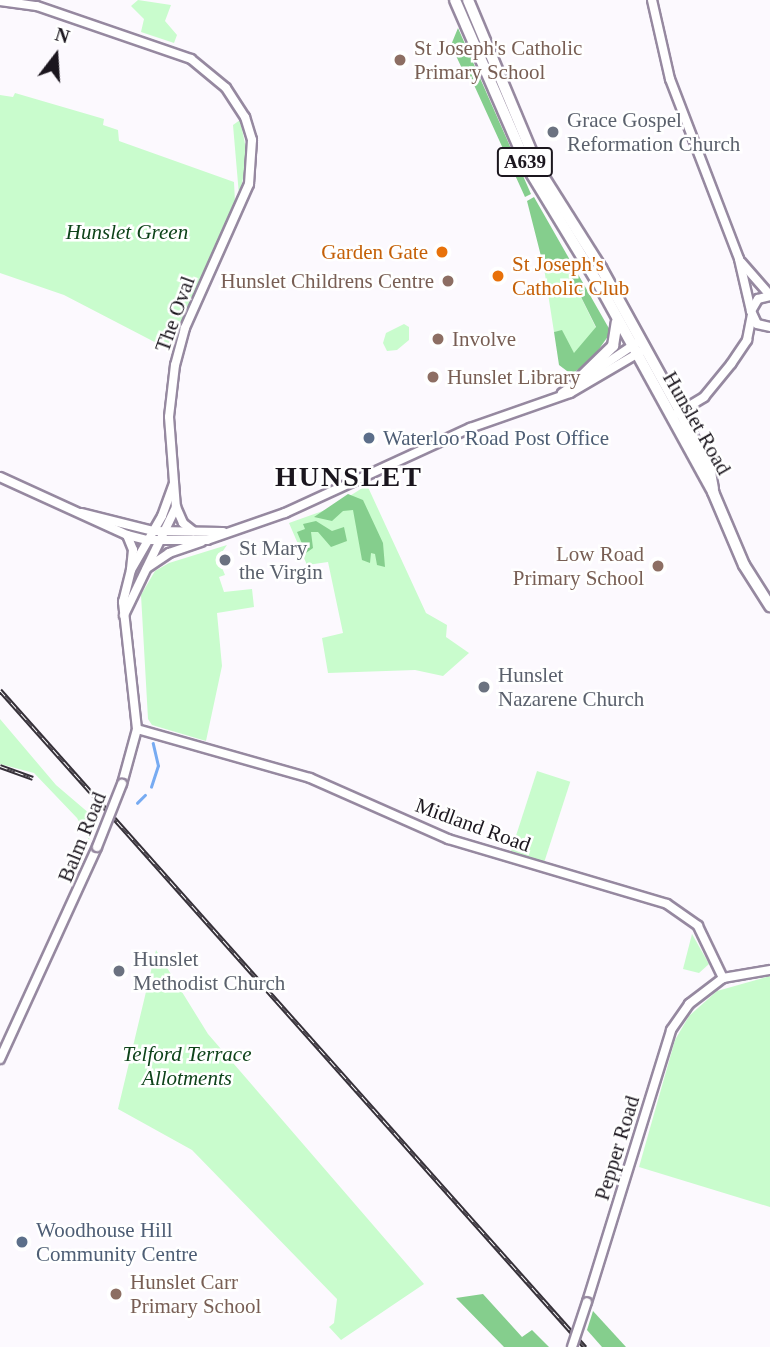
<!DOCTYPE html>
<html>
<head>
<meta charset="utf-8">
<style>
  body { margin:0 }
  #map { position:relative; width:770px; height:1347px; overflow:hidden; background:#fcf9fe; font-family:"Times New Roman",serif }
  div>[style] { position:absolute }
  .green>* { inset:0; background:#c9fccd; transform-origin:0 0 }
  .forest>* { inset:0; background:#85ce8d }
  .stream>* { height:2.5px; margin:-1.25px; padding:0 1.25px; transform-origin:1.25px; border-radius:1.25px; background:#77abf2 }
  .roads { filter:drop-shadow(2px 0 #9689a0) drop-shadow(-2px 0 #9689a0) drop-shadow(0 2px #9689a0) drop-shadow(0 -2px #9689a0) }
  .minor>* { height:8px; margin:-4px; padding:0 4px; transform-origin:4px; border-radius:4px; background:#fff }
  .major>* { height:10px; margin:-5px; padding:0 5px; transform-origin:5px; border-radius:5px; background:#fff }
  .rail>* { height:5px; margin-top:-2.5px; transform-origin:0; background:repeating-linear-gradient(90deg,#fff 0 8px,#363139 0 16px); box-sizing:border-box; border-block:2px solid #363139 }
  .bridges { filter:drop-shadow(2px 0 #9689a0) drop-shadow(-2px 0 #9689a0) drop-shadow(0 2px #9689a0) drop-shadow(0 -2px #9689a0) }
  .minor-bridge>* { height:8px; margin:-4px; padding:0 4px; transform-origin:4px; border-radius:4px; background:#fff }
  .dots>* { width:19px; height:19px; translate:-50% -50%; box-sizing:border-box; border:4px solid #fff; border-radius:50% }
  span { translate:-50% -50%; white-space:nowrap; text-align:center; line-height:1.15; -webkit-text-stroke:5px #fff; paint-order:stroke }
  .shield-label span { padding:2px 5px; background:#fff; border:2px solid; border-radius:5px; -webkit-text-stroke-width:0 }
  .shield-label { font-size:19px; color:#1b161e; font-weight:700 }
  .education-label { font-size:21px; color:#785e54 }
  .left { translate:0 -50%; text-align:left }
  .right { translate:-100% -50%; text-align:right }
  .worship-label { font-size:21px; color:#5b616d }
  .park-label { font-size:21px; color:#0e431a; font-style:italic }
  .food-label { font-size:21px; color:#c56008 }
  .street-label { font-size:21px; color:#1b161e }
  .service-label { font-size:21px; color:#4e5e75 }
  .district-label { font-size:28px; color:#1b161e; font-weight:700; letter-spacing:2px }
  .north { position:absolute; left:21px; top:21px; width:70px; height:70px; -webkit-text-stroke:5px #fff; paint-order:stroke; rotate:17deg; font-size:19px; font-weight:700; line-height:28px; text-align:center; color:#1b161e }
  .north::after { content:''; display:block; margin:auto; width:24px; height:32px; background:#1b161e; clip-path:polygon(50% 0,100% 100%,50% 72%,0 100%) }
</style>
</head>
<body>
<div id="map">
  <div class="green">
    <i style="clip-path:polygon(138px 0,171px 5px,165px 21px,177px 35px,174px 43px,141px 32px,144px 19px,131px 6px)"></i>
    <i style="clip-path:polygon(15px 93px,104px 119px,103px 125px,118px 130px,119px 141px,234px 182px,235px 202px,170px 350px,64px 295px,0 273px,0 95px,13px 97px)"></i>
    <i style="clip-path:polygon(240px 120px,248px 158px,239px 195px,233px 125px)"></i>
    <i style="clip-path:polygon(564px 263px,596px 328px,574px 354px,562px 331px,554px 332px,544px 268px)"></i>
    <i style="clip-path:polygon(404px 324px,409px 327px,409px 340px,397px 350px,387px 351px,383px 343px,386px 333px)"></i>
    <i style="clip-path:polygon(367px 485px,426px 613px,447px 625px,446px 637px,469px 653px,443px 676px,415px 670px,328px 673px,322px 638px,343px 633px,328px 562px,307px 565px,289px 523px,331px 508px)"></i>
    <i style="clip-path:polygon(227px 545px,218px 558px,225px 575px,219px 577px,224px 592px,252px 589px,254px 607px,217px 613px,222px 666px,206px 741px,152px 725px,148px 719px,141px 595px,155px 571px,169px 563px)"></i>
    <i style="clip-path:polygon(0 719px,56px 785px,97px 820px,89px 840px,77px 818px,34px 773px,0 764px)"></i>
    <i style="left:537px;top:771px;width:35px;height:84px;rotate:18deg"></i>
    <i style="clip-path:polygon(692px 934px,709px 964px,699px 973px,683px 969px)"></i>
    <i style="clip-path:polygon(156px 950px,208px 1034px,424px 1284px,341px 1340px,329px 1327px,334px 1323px,337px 1299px,192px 1150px,118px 1109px)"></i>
    <i style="clip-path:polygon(770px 976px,770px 1207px,639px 1167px,675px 1040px,689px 1016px,717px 991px)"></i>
  </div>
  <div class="forest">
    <i style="clip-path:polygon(458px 28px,531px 194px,525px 197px,469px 74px,465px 75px,451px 45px)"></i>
    <i style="clip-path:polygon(534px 197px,611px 332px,590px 362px,571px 374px,559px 365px,554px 332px,562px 330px,574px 353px,596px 327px,564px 263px,544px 268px,527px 201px)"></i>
    <i style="clip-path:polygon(348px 494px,363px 500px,383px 543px,385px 567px,377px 565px,375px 554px,371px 553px,370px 563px,362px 560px,353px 510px,343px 511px,332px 521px,314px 517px)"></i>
    <i style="clip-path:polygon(316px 521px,332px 531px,344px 527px,347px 541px,331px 547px,318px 532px,311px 532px,313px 548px,306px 553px,297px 532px,305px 529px,303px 524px)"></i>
    <i style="clip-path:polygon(483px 1294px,522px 1337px,532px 1330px,549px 1347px,504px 1347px,456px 1298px)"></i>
    <i style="clip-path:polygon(593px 1311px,626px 1347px,602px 1347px,587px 1330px)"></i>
  </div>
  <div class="stream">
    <i style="left:151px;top:787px;width:22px;rotate:-72deg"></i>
    <i style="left:158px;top:766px;width:23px;rotate:-103deg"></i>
    <i style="left:137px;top:803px;width:11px;rotate:-45deg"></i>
  </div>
  <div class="roads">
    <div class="minor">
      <i style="left:652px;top:0;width:81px;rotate:77.2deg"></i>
      <i style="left:670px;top:79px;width:193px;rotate:69deg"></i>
      <i style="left:739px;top:259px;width:53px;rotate:77deg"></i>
      <i style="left:0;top:1px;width:37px;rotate:8deg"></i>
      <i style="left:37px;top:6px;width:163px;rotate:19deg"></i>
      <i style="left:191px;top:59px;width:45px;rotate:39.6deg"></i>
      <i style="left:226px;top:88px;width:35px;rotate:57deg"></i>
      <i style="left:245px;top:117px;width:24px;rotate:73deg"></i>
      <i style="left:252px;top:140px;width:44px;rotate:93.9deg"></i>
      <i style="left:249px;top:184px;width:158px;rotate:114deg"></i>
      <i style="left:185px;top:328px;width:38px;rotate:105deg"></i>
      <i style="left:175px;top:365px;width:52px;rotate:96.6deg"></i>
      <i style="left:169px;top:417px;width:90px;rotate:85.6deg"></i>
      <i style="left:176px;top:507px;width:120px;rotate:115.7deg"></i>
      <i style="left:741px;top:262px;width:44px;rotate:48.7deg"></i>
      <i style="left:770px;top:296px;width:12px;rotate:166deg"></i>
      <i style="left:758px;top:299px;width:14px;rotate:120deg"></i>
      <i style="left:751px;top:311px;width:14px;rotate:65deg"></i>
      <i style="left:757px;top:324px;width:13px;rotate:13deg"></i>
      <i style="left:562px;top:393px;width:95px;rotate:-33.9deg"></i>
      <i style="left:676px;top:414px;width:33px;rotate:-31deg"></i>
      <i style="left:704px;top:397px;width:43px;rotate:-50.7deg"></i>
      <i style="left:731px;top:364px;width:29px;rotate:-56deg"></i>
      <i style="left:747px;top:340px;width:25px;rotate:-79deg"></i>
      <i style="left:0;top:477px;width:140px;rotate:24.5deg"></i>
      <i style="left:127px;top:535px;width:21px;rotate:14deg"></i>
      <i style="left:147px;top:540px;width:60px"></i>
      <i style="left:207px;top:540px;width:83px;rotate:-19.1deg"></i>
      <i style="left:285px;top:513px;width:204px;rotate:-24.7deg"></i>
      <i style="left:470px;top:428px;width:106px;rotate:-19.3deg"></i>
      <i style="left:570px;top:393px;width:83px;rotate:-30.3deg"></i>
      <i style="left:176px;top:507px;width:17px;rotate:66deg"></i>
      <i style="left:183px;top:523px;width:13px;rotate:39deg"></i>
      <i style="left:81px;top:513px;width:74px;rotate:14deg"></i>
      <i style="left:153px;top:531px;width:70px;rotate:0.8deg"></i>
      <i style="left:127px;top:535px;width:16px;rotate:68deg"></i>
      <i style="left:133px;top:550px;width:20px;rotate:96deg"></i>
      <i style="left:147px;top:568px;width:27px;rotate:-34deg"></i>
      <i style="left:169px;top:553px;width:34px;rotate:-19deg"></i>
      <i style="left:137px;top:729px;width:180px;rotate:15.8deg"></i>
      <i style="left:310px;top:778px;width:151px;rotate:23.8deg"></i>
      <i style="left:448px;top:839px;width:228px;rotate:16.5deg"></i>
      <i style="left:667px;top:904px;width:38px;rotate:35deg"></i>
      <i style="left:698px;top:926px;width:58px;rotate:64.3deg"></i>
      <i style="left:122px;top:784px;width:57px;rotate:-74.7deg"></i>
      <i style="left:137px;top:729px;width:128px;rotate:-96.3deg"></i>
      <i style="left:123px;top:602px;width:33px;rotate:-76deg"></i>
      <i style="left:131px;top:570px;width:62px;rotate:-60.1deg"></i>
      <i style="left:162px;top:516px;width:35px;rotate:-70deg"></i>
      <i style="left:0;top:1059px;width:233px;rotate:-65.4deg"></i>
      <i style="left:587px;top:1302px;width:285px;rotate:-72.8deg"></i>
      <i style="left:671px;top:1030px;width:32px;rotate:-55deg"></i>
      <i style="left:689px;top:1004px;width:43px;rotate:-37.4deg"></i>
      <i style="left:723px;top:978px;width:48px;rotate:-9.7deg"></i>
    </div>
    <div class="major">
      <i style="left:455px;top:0;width:183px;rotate:66.5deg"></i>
      <i style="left:528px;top:168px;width:140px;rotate:58.7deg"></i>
      <i style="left:601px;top:288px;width:233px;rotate:61.2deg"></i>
      <i style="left:713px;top:492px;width:79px;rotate:67deg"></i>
      <i style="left:744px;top:565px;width:49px;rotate:57.6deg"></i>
      <i style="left:468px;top:0;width:184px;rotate:67.3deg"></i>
      <i style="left:539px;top:170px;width:116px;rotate:57.7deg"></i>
      <i style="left:601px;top:268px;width:163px;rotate:61.1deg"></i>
      <i style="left:680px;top:411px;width:68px;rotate:63.8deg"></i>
      <i style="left:710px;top:472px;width:17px;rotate:80deg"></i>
      <i style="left:581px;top:377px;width:45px;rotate:-44.1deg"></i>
      <i style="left:613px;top:346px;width:24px;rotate:-81deg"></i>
    </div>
  </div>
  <div class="rail">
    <i style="left:0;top:690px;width:880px;rotate:48.32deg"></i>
    <i style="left:0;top:766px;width:35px;rotate:20deg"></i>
  </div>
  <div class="bridges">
    <div class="minor-bridge">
      <i style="left:97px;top:847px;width:68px;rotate:-68.4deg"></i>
      <i style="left:572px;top:1347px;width:47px;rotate:-71.6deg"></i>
    </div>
  </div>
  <div class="dots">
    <i style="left:400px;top:60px;background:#8d6e63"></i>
    <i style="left:553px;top:132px;background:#6b7280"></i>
    <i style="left:442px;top:252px;background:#e8710a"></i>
    <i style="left:498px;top:276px;background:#e8710a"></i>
    <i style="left:448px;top:281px;background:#8d6e63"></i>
    <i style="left:438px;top:339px;background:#8d6e63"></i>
    <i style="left:433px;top:377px;background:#8d6e63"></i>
    <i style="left:369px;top:438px;background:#5c6f8a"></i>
    <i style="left:225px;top:560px;background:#6b7280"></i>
    <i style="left:658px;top:566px;background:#8d6e63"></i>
    <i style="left:484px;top:687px;background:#6b7280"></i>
    <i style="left:119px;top:971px;background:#6b7280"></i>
    <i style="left:22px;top:1242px;background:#5c6f8a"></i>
    <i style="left:116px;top:1294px;background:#8d6e63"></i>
  </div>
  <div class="shield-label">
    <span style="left:525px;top:162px">A639</span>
  </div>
  <div class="education-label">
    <span class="left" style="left:414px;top:60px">St Joseph's Catholic<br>Primary School</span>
    <span class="right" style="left:434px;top:281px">Hunslet Childrens Centre</span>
    <span class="left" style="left:452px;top:339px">Involve</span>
    <span class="left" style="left:447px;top:377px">Hunslet Library</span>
    <span class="right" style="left:644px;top:566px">Low Road<br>Primary School</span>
    <span class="left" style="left:130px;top:1294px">Hunslet Carr<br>Primary School</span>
  </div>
  <div class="worship-label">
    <span class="left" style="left:567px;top:132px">Grace Gospel<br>Reformation Church</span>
    <span class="left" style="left:239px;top:560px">St Mary<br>the Virgin</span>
    <span class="left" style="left:498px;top:687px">Hunslet<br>Nazarene Church</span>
    <span class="left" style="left:133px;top:971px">Hunslet<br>Methodist Church</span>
  </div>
  <div class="park-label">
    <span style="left:127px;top:232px">Hunslet Green</span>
    <span style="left:187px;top:1066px">Telford Terrace<br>Allotments</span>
  </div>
  <div class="food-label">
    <span class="right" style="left:428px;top:252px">Garden Gate</span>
    <span class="left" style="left:512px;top:276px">St Joseph's<br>Catholic Club</span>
  </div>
  <div class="street-label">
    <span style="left:175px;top:314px;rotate:-70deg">The Oval</span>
    <span style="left:697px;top:423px;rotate:60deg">Hunslet Road</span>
    <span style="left:473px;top:825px;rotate:20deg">Midland Road</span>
    <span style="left:82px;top:837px;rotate:-68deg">Balm Road</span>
    <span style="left:617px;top:1148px;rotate:-73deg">Pepper Road</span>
  </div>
  <div class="service-label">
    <span class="left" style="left:383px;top:438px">Waterloo Road Post Office</span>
    <span class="left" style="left:36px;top:1242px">Woodhouse Hill<br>Community Centre</span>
  </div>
  <div class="district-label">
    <span style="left:349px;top:477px">HUNSLET</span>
  </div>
  <div class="north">N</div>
</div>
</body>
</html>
